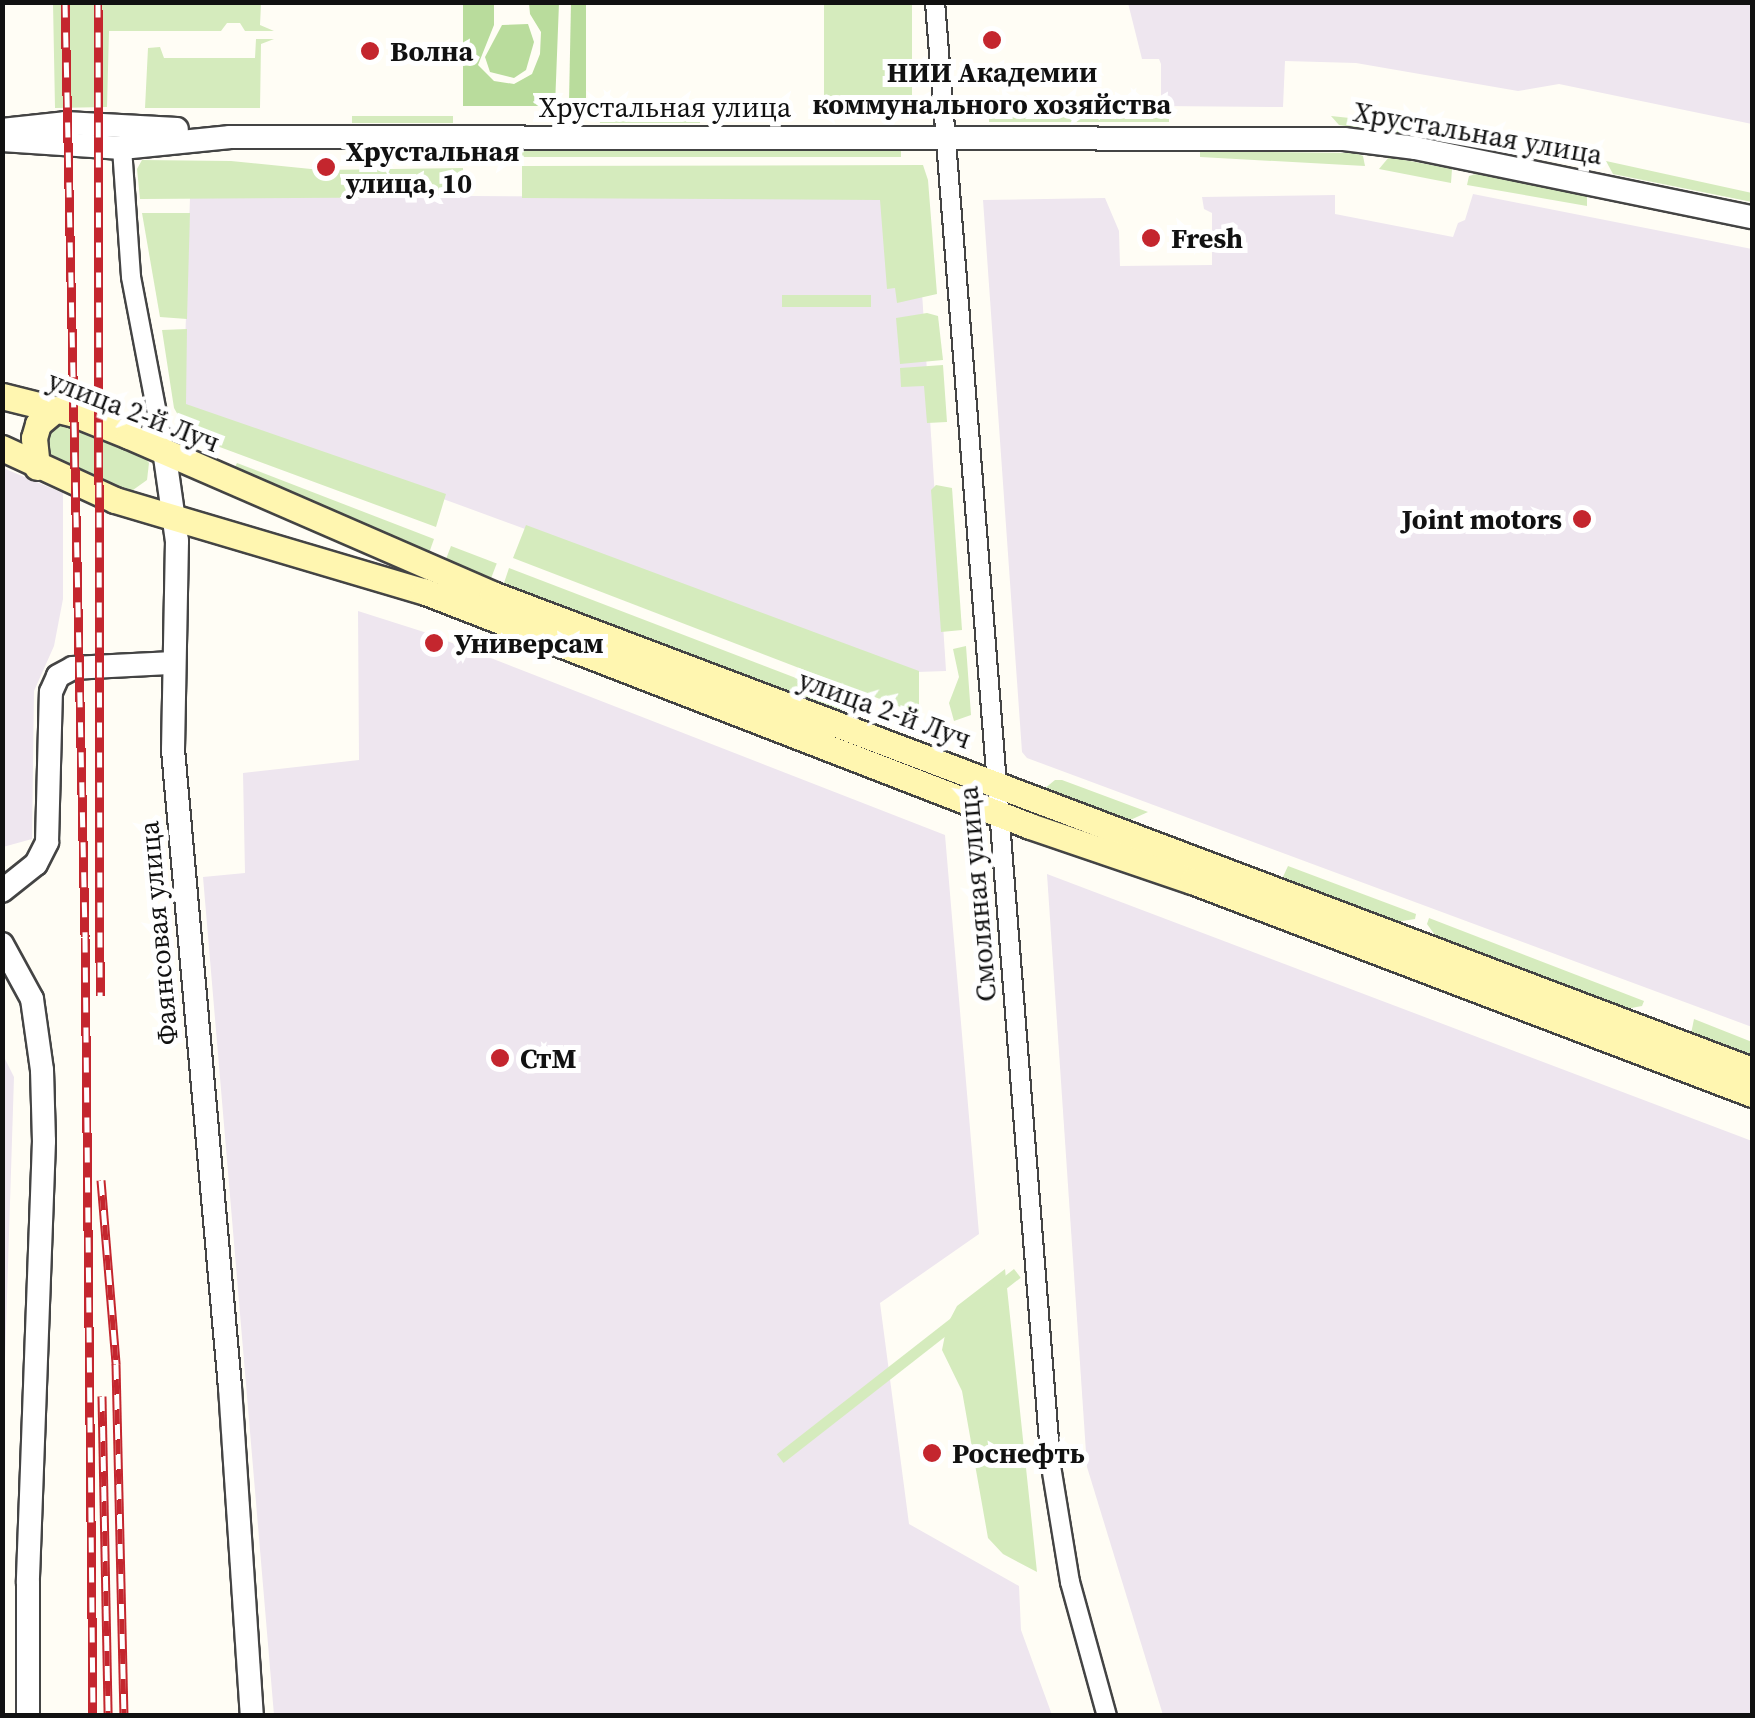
<!DOCTYPE html>
<html>
<head>
<meta charset="utf-8">
<style>
  body { margin:0 }
  #map { position:relative; width:1755px; height:1718px; overflow:hidden; background:#fffdf5; font-family:"Source Serif 4",serif }
  div>[style] { position:absolute }
  .industrial>* { inset:0; background:#eee6ef }
  .green>* { inset:0; background:#d5ebbd; transform-origin:0 0 }
  .forest>* { inset:0; background:#b9dc9c }
  .roads { filter:drop-shadow(2px 0 #444) drop-shadow(-2px 0 #444) drop-shadow(0 2px #444) drop-shadow(0 -2px #444) }
  .minor>* { height:18px; margin:-9px; padding:0 9px; transform-origin:9px; border-radius:9px; background:#fff }
  .tertiary>* { height:22px; margin:-11px; padding:0 11px; transform-origin:11px; border-radius:11px; background:#fff }
  .secondary>* { height:25px; margin:-12.5px; padding:0 12.5px; transform-origin:12.5px; border-radius:12.5px; background:#fff6b0 }
  .rail>* { height:9px; margin-top:-4.5px; transform-origin:0; background:repeating-linear-gradient(90deg,#fff 0 15px,#c4262e 0 30px); box-sizing:border-box; border-block:2px solid #c4262e }
  .dots>* { width:28px; height:28px; translate:-50% -50%; box-sizing:border-box; border:5px solid #fff; border-radius:50% }
  span { translate:-50% -50%; white-space:nowrap; text-align:center; line-height:1.15; -webkit-text-stroke:10px #fff; paint-order:stroke }
  .poi-label { font-size:28px; color:#111; font-weight:700 }
  .left { translate:0 -50%; text-align:left }
  .right { translate:-100% -50%; text-align:right }
  .street-label { font-size:28px; color:#111 }
  .frame { position:absolute; inset:0; border:5px solid #111; pointer-events:none }
</style>
</head>
<body>
<div id="map">
  <div class="industrial">
    <i style="clip-path:polygon(1128px 3px,1752px 3px,1752px 124px,1559px 84px,1518px 91px,1356px 63px,1285px 61px,1283px 107px,1161px 106px,1161px 64px,1159px 59px,1142px 59px)"></i>
    <i style="clip-path:polygon(1473px 194px,1752px 249px,1752px 1027px,1027px 758px,1022px 752px,983px 200px,1105px 198px,1119px 231px,1120px 266px,1212px 265px,1212px 213px,1204px 209px,1202px 197px,1335px 195px,1335px 214px,1453px 237px,1458px 223px,1465px 220px)"></i>
    <i style="clip-path:polygon(472px 196px,916px 198px,946px 671px,917px 672px,183px 404px,190px 198px)"></i>
    <i style="clip-path:polygon(3px 468px,63px 493px,63px 599px,54px 646px,34px 691px,32px 839px,3px 847px)"></i>
    <i style="clip-path:polygon(358px 611px,424px 632px,945px 835px,979px 1234px,880px 1303px,909px 1524px,1019px 1586px,1021px 1630px,1052px 1715px,274px 1715px,203px 877px,245px 873px,243px 773px,359px 760px)"></i>
    <i style="clip-path:polygon(1047px 874px,1752px 1141px,1752px 1715px,1163px 1715px,1087px 1467px)"></i>
    <i style="clip-path:polygon(3px 1055px,14px 1077px,3px 1422px,2px 1055px)"></i>
  </div>
  <div class="green">
    <i style="clip-path:polygon(53px 3px,271px 3px,261px 4px,260px 25px,274px 31px,245px 31px,240px 23px,227px 23px,221px 31px,109px 31px,107px 107px,55px 108px)"></i>
    <i style="left:824px;top:3px;width:88px;height:102px"></i>
    <i style="clip-path:polygon(256px 39px,274px 39px,261px 44px,260px 108px,145px 108px,148px 48px,160px 47px,164px 58px,255px 58px)"></i>
    <i style="left:989px;top:115px;width:180px;height:7px"></i>
    <i style="left:352px;top:116px;width:101px;height:7px"></i>
    <i style="clip-path:polygon(700px 116px,700px 123px,600px 123px,599px 117px)"></i>
    <i style="clip-path:polygon(1331px 116px,1463px 130px,1454px 142px,1339px 125px)"></i>
    <i style="clip-path:polygon(901px 150px,901px 157px,516px 157px,510px 151px)"></i>
    <i style="clip-path:polygon(1200px 151px,1355px 153px,1363px 156px,1365px 166px,1200px 157px)"></i>
    <i style="clip-path:polygon(1389px 157px,1452px 169px,1451px 183px,1379px 169px)"></i>
    <i style="clip-path:polygon(142px 160px,231px 161px,321px 170px,463px 168px,464px 197px,140px 199px,137px 169px)"></i>
    <i style="clip-path:polygon(1606px 161px,1752px 193px,1752px 202px,1613px 174px)"></i>
    <i style="clip-path:polygon(923px 165px,928px 180px,937px 294px,897px 303px,895px 288px,887px 289px,880px 200px,522px 198px,522px 166px)"></i>
    <i style="clip-path:polygon(1476px 174px,1581px 195px,1587px 197px,1587px 206px,1467px 185px,1469px 176px)"></i>
    <i style="clip-path:polygon(142px 213px,190px 213px,187px 319px,160px 317px)"></i>
    <i style="left:782px;top:295px;width:89px;height:12px"></i>
    <i style="clip-path:polygon(927px 313px,938px 316px,943px 360px,900px 364px,896px 318px)"></i>
    <i style="clip-path:polygon(187px 329px,186px 404px,446px 494px,436px 527px,190px 436px,174px 408px,162px 330px)"></i>
    <i style="clip-path:polygon(943px 365px,947px 422px,927px 423px,924px 386px,901px 387px,900px 368px)"></i>
    <i style="clip-path:polygon(63px 423px,142px 454px,149px 463px,147px 480px,133px 490px,122px 491px,50px 458px,50px 431px)"></i>
    <i style="clip-path:polygon(237px 463px,434px 539px,428px 556px,233px 471px)"></i>
    <i style="clip-path:polygon(936px 485px,952px 488px,962px 630px,941px 632px,931px 490px)"></i>
    <i style="clip-path:polygon(526px 525px,919px 671px,919px 714px,513px 558px)"></i>
    <i style="left:451px;top:546px;width:49px;height:18px;rotate:21deg"></i>
    <i style="clip-path:polygon(509px 568px,869px 706px,866px 715px,807px 702px,503px 586px)"></i>
    <i style="clip-path:polygon(966px 646px,971px 715px,954px 721px,949px 703px,959px 677px,953px 649px)"></i>
    <i style="clip-path:polygon(1055px 780px,1062px 780px,1148px 812px,1128px 821px,1044px 789px)"></i>
    <i style="clip-path:polygon(1288px 866px,1416px 914px,1415px 919px,1396px 922px,1282px 879px)"></i>
    <i style="clip-path:polygon(1429px 918px,1644px 1001px,1642px 1006px,1626px 1009px,1437px 938px,1427px 924px)"></i>
    <i style="clip-path:polygon(1694px 1019px,1752px 1042px,1752px 1057px,1691px 1034px)"></i>
    <i style="clip-path:polygon(1005px 1269px,1037px 1572px,1003px 1554px,988px 1538px,962px 1391px,942px 1350px,947px 1325px,957px 1306px)"></i>
    <i style="left:1014px;top:1269px;width:11px;height:301px;rotate:52deg"></i>
  </div>
  <div class="forest">
    <i style="clip-path:polygon(463px 3px,494px 3px,494px 25px,478px 65px,494px 81px,514px 84px,532px 74px,540px 54px,541px 32px,530px 14px,529px 3px,559px 3px,555px 106px,463px 106px)"></i>
    <i style="clip-path:polygon(571px 3px,586px 3px,586px 106px,569px 103px)"></i>
    <i style="clip-path:polygon(528px 24px,534px 42px,526px 70px,514px 78px,490px 72px,485px 57px,502px 25px)"></i>
  </div>
  <div class="roads">
    <div class="minor">
      <i style="left:935px;top:2px;width:1469px;rotate:85.47deg"></i>
      <i style="left:1051px;top:1466px;width:118px;rotate:80.7deg"></i>
      <i style="left:1070px;top:1582px;width:139px;rotate:74.6deg"></i>
      <i style="left:122px;top:148px;width:129px;rotate:86deg"></i>
      <i style="left:131px;top:277px;width:176px;rotate:79.2deg"></i>
    </div>
    <div class="tertiary">
      <i style="left:2px;top:130px;width:63px;rotate:-6.3deg"></i>
      <i style="left:65px;top:123px;width:112px;rotate:3.1deg"></i>
      <i style="left:2px;top:140px;width:120px;rotate:3.8deg"></i>
      <i style="left:122px;top:148px;width:109px;rotate:-5.8deg"></i>
      <i style="left:230px;top:137px;width:1114px;rotate:0.1deg"></i>
      <i style="left:1344px;top:139px;width:72px;rotate:7.2deg"></i>
      <i style="left:1415px;top:148px;width:344px;rotate:11.6deg"></i>
      <i style="left:164px;top:450px;width:92px;rotate:81.9deg"></i>
      <i style="left:177px;top:541px;width:209px;rotate:91.1deg"></i>
      <i style="left:173px;top:750px;width:640px;rotate:84.89deg"></i>
      <i style="left:230px;top:1387px;width:330px;rotate:86.2deg"></i>
      <i style="left:2px;top:891px;width:43px;rotate:-38.5deg"></i>
      <i style="left:36px;top:864px;width:25px;rotate:-63deg"></i>
      <i style="left:47px;top:842px;width:150px;rotate:-88.5deg"></i>
      <i style="left:51px;top:692px;width:17px;rotate:-66deg"></i>
      <i style="left:58px;top:676px;width:17px;rotate:-28deg"></i>
      <i style="left:73px;top:668px;width:100px;rotate:-2.9deg"></i>
      <i style="left:2px;top:944px;width:63px;rotate:61.4deg"></i>
      <i style="left:32px;top:999px;width:72px;rotate:82deg"></i>
      <i style="left:42px;top:1070px;width:71px;rotate:88.4deg"></i>
      <i style="left:44px;top:1141px;width:442px;rotate:92.1deg"></i>
      <i style="left:28px;top:1583px;width:133px;rotate:90deg"></i>
    </div>
    <div class="secondary">
      <i style="left:2px;top:396px;width:74px;rotate:14deg"></i>
      <i style="left:74px;top:414px;width:59px;rotate:21.8deg"></i>
      <i style="left:129px;top:436px;width:396px;rotate:23.5deg"></i>
      <i style="left:492px;top:594px;width:1347px;rotate:20.7deg"></i>
      <i style="left:2px;top:448px;width:124px;rotate:24.7deg"></i>
      <i style="left:115px;top:500px;width:321px;rotate:16.5deg"></i>
      <i style="left:423px;top:591px;width:651px;rotate:21.16deg"></i>
      <i style="left:1030px;top:826px;width:171px;rotate:18.8deg"></i>
      <i style="left:1192px;top:881px;width:599px;rotate:20.82deg"></i>
      <i style="left:37px;top:467px;width:29px;rotate:-96deg"></i>
      <i style="left:34px;top:438px;width:15px;rotate:-74deg"></i>
      <i style="left:38px;top:424px;width:23px;rotate:-40deg"></i>
    </div>
  </div>
  <div class="rail">
    <i style="left:65px;top:2px;width:935px;rotate:88.77deg"></i>
    <i style="left:85px;top:937px;width:779px;rotate:89.41deg"></i>
    <i style="left:98px;top:2px;width:994px;rotate:89.88deg"></i>
    <i style="left:101px;top:1180px;width:185px;rotate:85.3deg"></i>
    <i style="left:116px;top:1364px;width:352px;rotate:88.7deg"></i>
    <i style="left:102px;top:1396px;width:320px;rotate:88.9deg"></i>
  </div>
  <div class="dots">
    <i style="left:992px;top:40px;background:#c4262e"></i>
    <i style="left:370px;top:51px;background:#c4262e"></i>
    <i style="left:326px;top:167px;background:#c4262e"></i>
    <i style="left:1151px;top:238px;background:#c4262e"></i>
    <i style="left:1582px;top:519px;background:#c4262e"></i>
    <i style="left:434px;top:643px;background:#c4262e"></i>
    <i style="left:500px;top:1058px;background:#c4262e"></i>
    <i style="left:932px;top:1453px;background:#c4262e"></i>
  </div>
  <div class="poi-label">
    <span class="left" style="left:390px;top:51px">Волна</span>
    <span style="left:992px;top:88px">НИИ Академии<br>коммунального хозяйства</span>
    <span class="left" style="left:346px;top:167px">Хрустальная<br>улица, 10</span>
    <span class="left" style="left:1171px;top:238px">Fresh</span>
    <span class="right" style="left:1562px;top:519px">Joint motors</span>
    <span class="left" style="left:454px;top:643px">Универсам</span>
    <span class="left" style="left:520px;top:1058px">СтМ</span>
    <span class="left" style="left:952px;top:1453px">Роснефть</span>
  </div>
  <div class="street-label">
    <span style="left:665px;top:107px">Хрустальная улица</span>
    <span style="left:1478px;top:133px;rotate:10deg">Хрустальная улица</span>
    <span style="left:134px;top:411px;rotate:21deg">улица 2-й Луч</span>
    <span style="left:885px;top:709px;rotate:20deg">улица 2-й Луч</span>
    <span style="left:977px;top:894px;rotate:-95deg">Смоляная улица</span>
    <span style="left:158px;top:933px;rotate:-95deg">Фаянсовая улица</span>
  </div>
  <div class="frame"></div>
</div>
</body>
</html>
